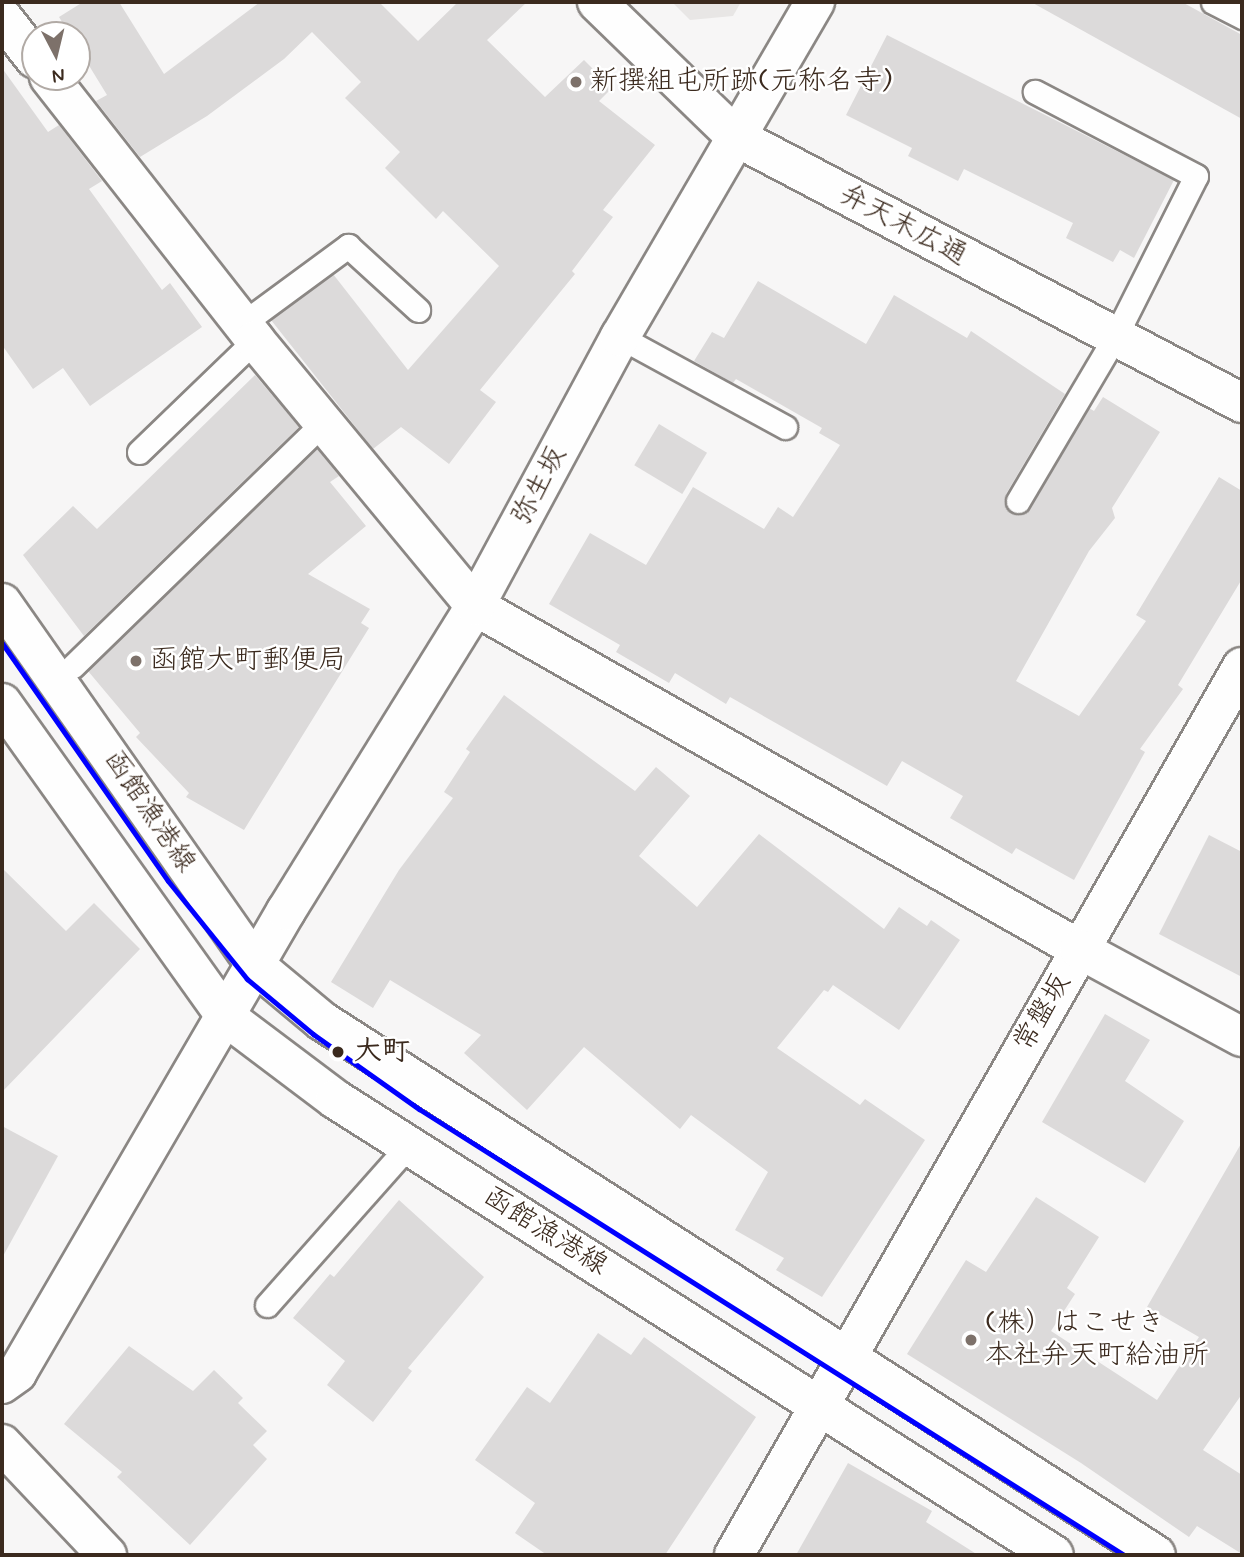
<!DOCTYPE html>
<html>
<head>
<meta charset="utf-8">
<style>
  body { margin:0 }
  #map { position:relative; width:1244px; height:1557px; overflow:hidden; background:#f7f6f6; font-family:Mynerve,"Klee One",sans-serif }
  div>[style] { position:absolute }
  .built>* { inset:0; background:#e8e6e5 }
  .building>* { inset:0; background:#dcdada; transform-origin:0 0 }
  .roads { filter:drop-shadow(2px 0 #8b8784) drop-shadow(-2px 0 #8b8784) drop-shadow(0 2px #8b8784) drop-shadow(0 -2px #8b8784) }
  .lane>* { height:23px; margin:-11.5px; padding:0 11.5px; transform-origin:11.5px; border-radius:11.5px; background:#fefefe }
  .street>* { height:38px; margin:-19px; padding:0 19px; transform-origin:19px; border-radius:19px; background:#fefefe }
  .secondary>* { height:38px; margin:-19px; padding:0 19px; transform-origin:19px; border-radius:19px; background:#fefefe }
  .tram-1>* { height:5px; margin:-2.5px; padding:0 2.5px; transform-origin:2.5px; border-radius:2.5px; background:#00f }
  .dots>* { width:19px; height:19px; translate:-50% -50%; box-sizing:border-box; border:4px solid #fff; border-radius:50% }
  span { translate:-50% -50%; white-space:nowrap; text-align:center; line-height:1.15; -webkit-text-stroke:5px #fff; paint-order:stroke }
  .poi-label { font-size:28px; color:#3b2a1e }
  .left { translate:0 -50%; text-align:left }
  .street-label { font-size:28px; color:#3b2a1e }
  .stop-label { font-size:28px; color:#3b2a1e; font-weight:700 }
  .frame { position:absolute; inset:0; border:4px solid #3b2a1e; pointer-events:none }
  .north { position:absolute; left:21px; top:21px; width:70px; height:70px; box-sizing:border-box; background:#fff; border:2px solid #b1aaa5; border-radius:50%; rotate:173deg; font-size:19px; font-weight:700; line-height:28px; text-align:center; color:#3b2a1e }
  .north::after { content:''; display:block; margin:auto; width:24px; height:32px; background:#7d716a; clip-path:polygon(50% 0,100% 100%,50% 72%,0 100%) }
</style>
</head>
<body>
<div id="map">
  <div class="built">
    <i style="clip-path:polygon(672px 2px,741px 2px,733px 16px,690px 20px)"></i>
  </div>
  <div class="building">
    <i style="clip-path:polygon(83px 2px,119px 2px,164px 74px,260px 2px,379px 2px,418px 41px,458px 2px,527px 2px,487px 40px,545px 97px,584px 60px,612px 88px,599px 101px,655px 145px,603px 210px,613px 217px,572px 271px,575px 274px,480px 390px,496px 402px,449px 464px,401px 427px,373px 449px,271px 320px,333px 274px,408px 370px,499px 266px,443px 211px,436px 219px,385px 168px,400px 152px,345px 98px,361px 82px,312px 32px,284px 59px,207px 116px,140px 157px,96px 101px,107px 95px,77px 46px,77px 35px,70px 35px,59px 17px)"></i>
    <i style="clip-path:polygon(1031px 2px,1182px 2px,1242px 35px,1242px 119px)"></i>
    <i style="clip-path:polygon(887px 35px,1174px 180px,1134px 258px,1120px 250px,1113px 262px,1066px 238px,1073px 223px,964px 169px,958px 181px,908px 156px,912px 148px,846px 115px)"></i>
    <i style="clip-path:polygon(2px 68px,48px 132px,59px 125px,102px 181px,89px 189px,162px 290px,170px 283px,202px 327px,90px 406px,63px 368px,33px 389px,2px 345px)"></i>
    <i style="clip-path:polygon(758px 281px,866px 344px,894px 295px,967px 338px,971px 331px,1065px 394px,1006px 494px,1006px 507px,1012px 513px,1030px 509px,1089px 408px,1094px 411px,1103px 397px,1160px 432px,1112px 508px,1115px 518px,1089px 551px,1016px 681px,1079px 716px,1146px 621px,1136px 615px,1219px 477px,1242px 491px,1242px 579px,1178px 685px,1183px 689px,1140px 749px,1145px 752px,1074px 880px,1016px 848px,1012px 854px,950px 818px,963px 796px,902px 761px,887px 786px,730px 697px,726px 704px,675px 673px,669px 683px,616px 652px,620px 645px,549px 604px,590px 533px,646px 565px,693px 487px,764px 529px,778px 507px,793px 517px,840px 445px,819px 433px,822px 428px,736px 379px,733px 383px,694px 361px,712px 332px,724px 338px)"></i>
    <i style="clip-path:polygon(255px 375px,299px 427px,84px 636px,23px 555px,73px 506px,97px 529px)"></i>
    <i style="left:659px;top:424px;width:56px;height:48px;rotate:31deg"></i>
    <i style="clip-path:polygon(317px 449px,339px 476px,330px 482px,366px 526px,308px 574px,370px 609px,361px 623px,369px 628px,244px 830px,186px 797px,189px 793px,136px 737px,140px 733px,88px 671px)"></i>
    <i style="clip-path:polygon(504px 695px,635px 791px,656px 767px,690px 796px,639px 856px,697px 907px,759px 834px,884px 929px,899px 907px,927px 926px,931px 920px,960px 940px,899px 1030px,833px 985px,828px 992px,824px 990px,777px 1048px,860px 1105px,865px 1099px,925px 1140px,822px 1297px,776px 1270px,784px 1258px,735px 1230px,768px 1172px,691px 1115px,680px 1129px,584px 1047px,527px 1110px,464px 1053px,481px 1035px,390px 980px,373px 1008px,331px 982px,399px 870px,453px 798px,444px 792px,470px 752px,466px 749px)"></i>
    <i style="clip-path:polygon(1209px 835px,1242px 852px,1242px 977px,1159px 934px)"></i>
    <i style="clip-path:polygon(2px 868px,66px 931px,94px 903px,140px 949px,2px 1092px)"></i>
    <i style="clip-path:polygon(1105px 1014px,1150px 1040px,1125px 1081px,1184px 1121px,1145px 1183px,1042px 1122px)"></i>
    <i style="clip-path:polygon(2px 1126px,58px 1156px,2px 1258px)"></i>
    <i style="clip-path:polygon(1242px 1142px,1242px 1394px,1203px 1450px,1242px 1475px,1242px 1554px,1197px 1526px,1189px 1537px,1081px 1463px,907px 1354px,966px 1260px,986px 1272px,1036px 1197px,1099px 1237px,1067px 1288px,1075px 1294px,1051px 1331px,1157px 1400px,1199px 1337px,1147px 1307px)"></i>
    <i style="clip-path:polygon(399px 1200px,484px 1277px,408px 1368px,412px 1371px,373px 1422px,327px 1385px,345px 1361px,293px 1318px,330px 1274px,334px 1277px)"></i>
    <i style="clip-path:polygon(598px 1333px,631px 1355px,644px 1337px,756px 1417px,665px 1555px,547px 1555px,515px 1533px,535px 1503px,475px 1460px,527px 1387px,550px 1403px)"></i>
    <i style="clip-path:polygon(129px 1346px,193px 1391px,214px 1370px,243px 1398px,238px 1403px,267px 1431px,253px 1445px,267px 1459px,190px 1545px,117px 1477px,122px 1472px,64px 1424px)"></i>
    <i style="clip-path:polygon(848px 1463px,932px 1511px,926px 1522px,978px 1555px,796px 1555px)"></i>
  </div>
  <div class="roads">
    <div class="lane">
      <i style="left:1213px;top:2px;width:33px;rotate:27deg"></i>
      <i style="left:242px;top:324px;width:132px;rotate:-36.3deg"></i>
      <i style="left:348px;top:246px;width:95px;rotate:42.4deg"></i>
      <i style="left:620px;top:337px;width:188px;rotate:28.6deg"></i>
      <i style="left:139px;top:452px;width:161px;rotate:-44deg"></i>
      <i style="left:1018px;top:501px;width:191px;rotate:-59.4deg"></i>
      <i style="left:1115px;top:337px;width:180px;rotate:-63.3deg"></i>
      <i style="left:1196px;top:176px;width:182px;rotate:-152.4deg"></i>
      <i style="left:73px;top:666px;width:349px;rotate:-44.2deg"></i>
      <i style="left:267px;top:1305px;width:213px;rotate:-48.4deg"></i>
    </div>
    <div class="street">
      <i style="left:2px;top:17px;width:53px;rotate:51.8deg"></i>
      <i style="left:49px;top:77px;width:334px;rotate:51.9deg"></i>
      <i style="left:255px;top:340px;width:345px;rotate:50.4deg"></i>
      <i style="left:734px;top:1555px;width:1023px;rotate:-60.23deg"></i>
    </div>
    <div class="secondary">
      <i style="left:597px;top:2px;width:194px;rotate:44.2deg"></i>
      <i style="left:736px;top:137px;width:572px;rotate:27.73deg"></i>
      <i style="left:2px;top:603px;width:443px;rotate:55deg"></i>
      <i style="left:256px;top:966px;width:86px;rotate:39.8deg"></i>
      <i style="left:322px;top:1021px;width:990px;rotate:32.63deg"></i>
      <i style="left:475px;top:606px;width:695px;rotate:29.59deg"></i>
      <i style="left:1079px;top:949px;width:185px;rotate:28.4deg"></i>
      <i style="left:2px;top:703px;width:384px;rotate:54.5deg"></i>
      <i style="left:225px;top:1016px;width:138px;rotate:37deg"></i>
      <i style="left:335px;top:1099px;width:851px;rotate:32.38deg"></i>
      <i style="left:2px;top:1384px;width:19px;rotate:-36deg"></i>
      <i style="left:17px;top:1373px;width:535px;rotate:-59.79deg"></i>
      <i style="left:286px;top:911px;width:359px;rotate:-58.2deg"></i>
      <i style="left:475px;top:606px;width:306px;rotate:-61.7deg"></i>
      <i style="left:620px;top:337px;width:388px;rotate:-59.8deg"></i>
      <i style="left:2px;top:1444px;width:153px;rotate:46.6deg"></i>
    </div>
  </div>
  <div class="tram-1">
    <i style="left:2px;top:643px;width:290px;rotate:55.1deg"></i>
    <i style="left:168px;top:881px;width:126px;rotate:51.1deg"></i>
    <i style="left:247px;top:979px;width:86px;rotate:39.8deg"></i>
    <i style="left:313px;top:1034px;width:130px;rotate:35.3deg"></i>
    <i style="left:419px;top:1109px;width:834px;rotate:32.32deg"></i>
  </div>
  <div class="dots">
    <i style="left:576px;top:82px;background:#7d716a"></i>
    <i style="left:136px;top:661px;background:#7d716a"></i>
    <i style="left:338px;top:1052px;background:#3b2a1e"></i>
    <i style="left:971px;top:1340px;background:#7d716a"></i>
  </div>
  <div class="poi-label">
    <span class="left" style="left:590px;top:82px">新撰組屯所跡(元称名寺)</span>
    <span class="left" style="left:150px;top:661px">函館大町郵便局</span>
    <span class="left" style="left:985px;top:1340px">(株）はこせき<br>本社弁天町給油所</span>
  </div>
  <div class="street-label">
    <span style="left:903px;top:226px;rotate:28deg">弁天末広通</span>
    <span style="left:540px;top:486px;rotate:-62deg">弥生坂</span>
    <span style="left:149px;top:812px;rotate:56deg">函館漁港線</span>
    <span style="left:1043px;top:1013px;rotate:-60deg">常盤坂</span>
    <span style="left:545px;top:1232px;rotate:32deg">函館漁港線</span>
  </div>
  <div class="stop-label">
    <span class="left" style="left:354px;top:1052px">大町</span>
  </div>
  <div class="frame"></div>
  <div class="north">N</div>
</div>
</body>
</html>
